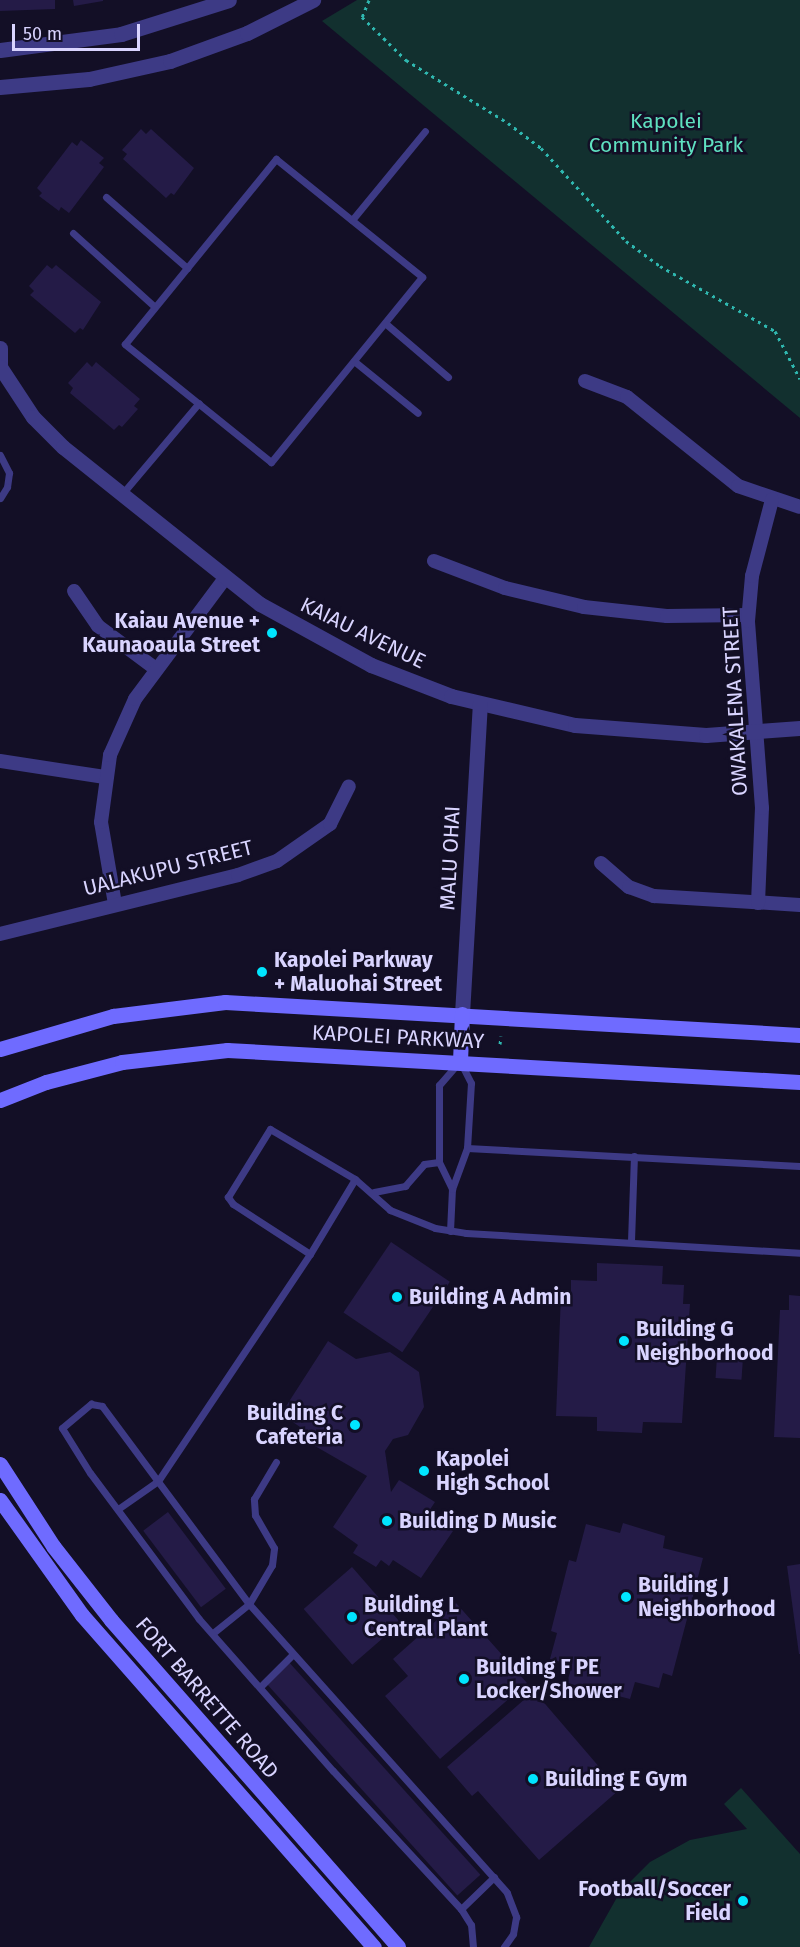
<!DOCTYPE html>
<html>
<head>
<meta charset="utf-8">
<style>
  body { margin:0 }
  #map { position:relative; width:800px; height:1947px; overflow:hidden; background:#130f26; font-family:"Fira Sans",sans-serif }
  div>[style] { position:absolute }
  .green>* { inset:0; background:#12302f }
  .building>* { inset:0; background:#241b47; transform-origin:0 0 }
  .path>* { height:3px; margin-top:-1.5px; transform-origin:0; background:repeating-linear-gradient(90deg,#2fb8b0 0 3px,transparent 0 7.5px) }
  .service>* { height:7px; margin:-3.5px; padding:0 3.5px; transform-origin:3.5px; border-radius:3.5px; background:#3d3a85 }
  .minor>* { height:14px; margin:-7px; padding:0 7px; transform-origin:7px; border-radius:7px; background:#3d3a85 }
  .tertiary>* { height:15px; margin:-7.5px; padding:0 7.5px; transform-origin:7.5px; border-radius:7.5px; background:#3d3a85 }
  .secondary>* { height:15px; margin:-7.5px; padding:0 7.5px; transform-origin:7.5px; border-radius:7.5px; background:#6f6bff }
  .dots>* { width:16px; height:16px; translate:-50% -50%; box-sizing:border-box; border:3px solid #130f26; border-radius:50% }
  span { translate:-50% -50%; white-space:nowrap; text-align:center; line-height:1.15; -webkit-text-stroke:5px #130f26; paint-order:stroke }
  .park-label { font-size:21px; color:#5fe0c0 }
  .poi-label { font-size:21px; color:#d9d4ff; font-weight:700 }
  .right { translate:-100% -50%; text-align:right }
  .left { translate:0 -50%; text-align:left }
  .street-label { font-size:21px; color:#d9d4ff }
  .scale { position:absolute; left:12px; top:24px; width:128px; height:27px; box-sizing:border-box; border:3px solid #d9d4ff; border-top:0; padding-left:8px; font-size:18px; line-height:21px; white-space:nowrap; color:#d9d4ff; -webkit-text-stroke:4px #130f26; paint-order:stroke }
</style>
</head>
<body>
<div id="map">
  <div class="green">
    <i style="clip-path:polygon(357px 0,800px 0,800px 418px,322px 21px)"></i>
    <i style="clip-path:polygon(741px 1788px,800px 1854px,800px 1947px,589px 1947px,620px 1892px,650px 1862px,690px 1840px,747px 1829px,724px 1804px)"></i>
  </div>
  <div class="building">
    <i style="clip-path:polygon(0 0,55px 0,55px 9px,0 11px)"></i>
    <i style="clip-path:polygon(73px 0,103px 0,103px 1px,74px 6px)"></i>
    <i style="clip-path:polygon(141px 129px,146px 134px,151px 129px,194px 168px,174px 195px,171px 193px,166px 198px,123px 159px,127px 154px,122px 150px)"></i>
    <i style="clip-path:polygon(81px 140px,104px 158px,99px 163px,104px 167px,69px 213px,61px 207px,59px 211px,39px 196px,42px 193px,37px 188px,72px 142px,77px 146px)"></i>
    <i style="clip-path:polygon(47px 265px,52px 269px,56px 265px,101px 302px,83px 330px,80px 328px,75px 333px,30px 295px,34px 291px,29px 286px)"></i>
    <i style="clip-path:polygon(87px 362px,92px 367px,96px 362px,140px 399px,134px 406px,138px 409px,122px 427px,119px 425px,114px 430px,70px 393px,73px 388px,68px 383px)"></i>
    <i style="left:391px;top:1242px;width:71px;height:85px;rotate:34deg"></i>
    <i style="clip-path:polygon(597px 1263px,663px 1266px,662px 1284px,684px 1285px,683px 1304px,690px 1304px,682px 1423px,643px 1422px,642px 1433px,597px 1431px,597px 1417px,556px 1416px,561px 1295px,571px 1295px,571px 1280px,597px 1281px)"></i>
    <i style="clip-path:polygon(789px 1295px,800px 1296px,800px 1438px,774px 1437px,780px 1310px,789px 1310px)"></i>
    <i style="clip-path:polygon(328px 1341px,356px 1359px,390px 1352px,419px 1372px,424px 1407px,408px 1435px,393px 1439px,385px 1451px,391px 1492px,399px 1480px,435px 1502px,427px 1514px,453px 1531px,421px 1578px,393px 1560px,389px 1566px,381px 1560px,376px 1567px,353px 1553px,358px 1545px,333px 1527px,367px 1476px,315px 1446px,319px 1440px,281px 1414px)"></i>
    <i style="left:717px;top:1357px;width:26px;height:21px;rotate:4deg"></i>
    <i style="left:168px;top:1512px;width:96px;height:31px;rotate:53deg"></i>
    <i style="clip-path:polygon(623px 1523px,665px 1536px,663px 1548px,703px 1558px,672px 1676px,663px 1673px,659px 1688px,635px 1682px,630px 1699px,567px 1683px,572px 1665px,550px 1659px,557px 1633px,551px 1631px,569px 1560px,576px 1562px,586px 1524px,620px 1533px)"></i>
    <i style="clip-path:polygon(800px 1564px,800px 1654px,799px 1654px,787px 1566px)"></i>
    <i style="left:352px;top:1567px;width:74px;height:64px;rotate:49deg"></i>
    <i style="clip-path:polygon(456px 1603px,527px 1683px,440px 1759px,385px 1696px,408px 1676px,393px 1659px)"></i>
    <i style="left:287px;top:1660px;width:289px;height:31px;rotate:48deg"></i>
    <i style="clip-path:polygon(534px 1691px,619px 1790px,539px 1860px,478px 1791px,472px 1796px,447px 1767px)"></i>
  </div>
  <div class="path">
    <i style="left:369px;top:0;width:18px;rotate:112deg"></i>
    <i style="left:362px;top:17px;width:62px;rotate:44.3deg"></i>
    <i style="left:406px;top:60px;width:120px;rotate:31.7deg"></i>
    <i style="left:508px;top:123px;width:41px;rotate:37.1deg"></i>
    <i style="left:541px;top:148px;width:126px;rotate:47.6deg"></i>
    <i style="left:626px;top:241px;width:42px;rotate:36.3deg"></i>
    <i style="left:660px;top:266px;width:132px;rotate:29.5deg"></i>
    <i style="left:775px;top:331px;width:54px;rotate:62.5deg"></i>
    <i style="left:500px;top:1044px;width:8px;rotate:-83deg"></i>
  </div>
  <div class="service">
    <i style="left:276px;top:159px;width:188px;rotate:38.9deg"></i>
    <i style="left:422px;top:277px;width:239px;rotate:129.2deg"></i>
    <i style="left:271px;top:462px;width:188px;rotate:-141.1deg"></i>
    <i style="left:125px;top:344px;width:239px;rotate:-50.8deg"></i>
    <i style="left:106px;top:197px;width:108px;rotate:41.2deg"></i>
    <i style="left:352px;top:220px;width:115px;rotate:-50.6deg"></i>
    <i style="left:73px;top:233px;width:110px;rotate:42.1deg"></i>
    <i style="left:385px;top:323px;width:83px;rotate:40.6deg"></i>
    <i style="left:354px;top:361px;width:82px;rotate:39.1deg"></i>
    <i style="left:0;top:455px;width:20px;rotate:63deg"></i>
    <i style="left:9px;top:473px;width:14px;rotate:98deg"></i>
    <i style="left:7px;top:487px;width:13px;rotate:122deg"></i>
    <i style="left:122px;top:494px;width:119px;rotate:-49.8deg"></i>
    <i style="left:467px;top:1148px;width:333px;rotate:3.1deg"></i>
    <i style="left:374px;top:1192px;width:32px;rotate:-11deg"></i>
    <i style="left:405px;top:1186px;width:29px;rotate:-49deg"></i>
    <i style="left:424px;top:1164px;width:15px;rotate:-8deg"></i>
    <i style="left:450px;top:1231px;width:42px;rotate:-87.3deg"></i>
    <i style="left:452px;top:1189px;width:44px;rotate:-69.9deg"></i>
    <i style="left:467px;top:1148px;width:65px;rotate:-86.5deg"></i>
    <i style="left:471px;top:1083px;width:25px;rotate:-117deg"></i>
    <i style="left:460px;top:1061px;width:32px;rotate:131deg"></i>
    <i style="left:439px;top:1085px;width:77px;rotate:90deg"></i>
    <i style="left:439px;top:1162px;width:30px;rotate:64deg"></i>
    <i style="left:631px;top:1241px;width:85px;rotate:-88deg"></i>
    <i style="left:310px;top:1254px;width:92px;rotate:-147deg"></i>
    <i style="left:233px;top:1204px;width:9px;rotate:-126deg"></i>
    <i style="left:228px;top:1197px;width:80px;rotate:-58.3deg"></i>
    <i style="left:270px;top:1129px;width:99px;rotate:30.5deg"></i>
    <i style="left:355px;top:1179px;width:47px;rotate:41.5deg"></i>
    <i style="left:390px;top:1210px;width:48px;rotate:21.8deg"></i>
    <i style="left:435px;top:1228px;width:31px;rotate:9deg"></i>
    <i style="left:466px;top:1233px;width:335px;rotate:3.4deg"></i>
    <i style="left:118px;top:1509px;width:49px;rotate:-35deg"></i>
    <i style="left:158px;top:1481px;width:273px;rotate:-56.2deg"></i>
    <i style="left:310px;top:1254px;width:87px;rotate:-59deg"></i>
    <i style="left:213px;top:1633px;width:46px;rotate:-38.9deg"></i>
    <i style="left:249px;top:1604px;width:45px;rotate:-59.5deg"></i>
    <i style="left:272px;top:1565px;width:17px;rotate:-83deg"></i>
    <i style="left:274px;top:1548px;width:38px;rotate:-120deg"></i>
    <i style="left:255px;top:1515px;width:16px;rotate:-94deg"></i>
    <i style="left:254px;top:1499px;width:43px;rotate:-59.3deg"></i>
    <i style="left:261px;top:1686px;width:45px;rotate:-45deg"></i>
    <i style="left:461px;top:1909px;width:46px;rotate:-44.1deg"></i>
    <i style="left:473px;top:1947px;width:22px;rotate:-95deg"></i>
    <i style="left:471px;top:1925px;width:19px;rotate:-122deg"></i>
    <i style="left:461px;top:1909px;width:188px;rotate:-132.8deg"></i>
    <i style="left:333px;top:1771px;width:203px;rotate:-131.4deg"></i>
    <i style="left:199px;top:1619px;width:182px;rotate:-126.7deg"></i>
    <i style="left:90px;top:1473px;width:53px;rotate:-121.9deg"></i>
    <i style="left:62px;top:1428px;width:38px;rotate:-40deg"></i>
    <i style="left:91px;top:1404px;width:11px;rotate:10deg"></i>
    <i style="left:102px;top:1406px;width:247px;rotate:53.4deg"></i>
    <i style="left:249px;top:1604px;width:387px;rotate:48.2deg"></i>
    <i style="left:507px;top:1893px;width:26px;rotate:69deg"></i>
    <i style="left:516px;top:1917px;width:17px;rotate:100deg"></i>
    <i style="left:513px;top:1934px;width:16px;rotate:125deg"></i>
  </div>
  <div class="minor">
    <i style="left:585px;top:381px;width:45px;rotate:20.9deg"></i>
    <i style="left:627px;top:397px;width:142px;rotate:38.7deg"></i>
    <i style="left:738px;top:486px;width:65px;rotate:18.7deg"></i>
    <i style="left:434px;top:561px;width:76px;rotate:20.8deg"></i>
    <i style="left:505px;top:588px;width:81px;rotate:13.5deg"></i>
    <i style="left:584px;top:607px;width:83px;rotate:6.2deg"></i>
    <i style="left:667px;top:616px;width:81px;rotate:-0.7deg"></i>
    <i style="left:74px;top:591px;width:42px;rotate:55.6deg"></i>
    <i style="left:98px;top:626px;width:72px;rotate:36.6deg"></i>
    <i style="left:0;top:761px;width:106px;rotate:8.7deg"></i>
    <i style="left:601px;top:863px;width:37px;rotate:41deg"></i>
    <i style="left:629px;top:887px;width:27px;rotate:20deg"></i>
    <i style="left:654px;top:896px;width:146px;rotate:3.5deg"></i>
    <i style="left:758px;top:903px;width:95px;rotate:-87.6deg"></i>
    <i style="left:762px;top:808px;width:188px;rotate:-94.3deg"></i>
    <i style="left:748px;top:621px;width:45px;rotate:-84.9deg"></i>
    <i style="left:752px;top:576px;width:79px;rotate:-75.3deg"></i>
    <i style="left:115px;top:904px;width:83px;rotate:-99.7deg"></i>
    <i style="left:101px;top:822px;width:68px;rotate:-82.3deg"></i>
    <i style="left:110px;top:755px;width:61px;rotate:-65.9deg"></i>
    <i style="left:135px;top:699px;width:152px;rotate:-53.3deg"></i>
    <i style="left:0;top:934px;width:245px;rotate:-13.9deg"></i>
    <i style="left:238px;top:875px;width:41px;rotate:-19.7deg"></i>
    <i style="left:277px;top:861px;width:65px;rotate:-34.9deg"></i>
    <i style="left:330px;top:824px;width:42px;rotate:-63.4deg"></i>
  </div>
  <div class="tertiary">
    <i style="left:0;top:50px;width:122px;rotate:-7.5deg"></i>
    <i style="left:121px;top:34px;width:113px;rotate:-17.5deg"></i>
    <i style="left:0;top:87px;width:89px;rotate:-5.1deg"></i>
    <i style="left:89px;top:79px;width:83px;rotate:-12.5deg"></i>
    <i style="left:170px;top:61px;width:82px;rotate:-20deg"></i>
    <i style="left:247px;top:33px;width:74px;rotate:-26.6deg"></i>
    <i style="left:0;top:348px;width:19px;rotate:90deg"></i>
    <i style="left:0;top:367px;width:60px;rotate:56.6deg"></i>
    <i style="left:33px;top:417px;width:42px;rotate:45deg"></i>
    <i style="left:63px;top:447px;width:252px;rotate:38.6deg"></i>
    <i style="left:260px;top:604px;width:127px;rotate:28.8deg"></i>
    <i style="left:371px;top:665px;width:86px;rotate:21.2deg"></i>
    <i style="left:451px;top:696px;width:127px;rotate:13.2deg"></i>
    <i style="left:575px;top:725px;width:131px;rotate:4.4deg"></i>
    <i style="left:706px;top:735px;width:94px;rotate:-4.3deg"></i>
    <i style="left:462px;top:1014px;width:311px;rotate:-86.7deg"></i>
  </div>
  <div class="secondary">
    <i style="left:0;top:1049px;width:118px;rotate:-16.3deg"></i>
    <i style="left:113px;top:1016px;width:113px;rotate:-7.1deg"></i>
    <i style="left:225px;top:1002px;width:576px;rotate:3.28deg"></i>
    <i style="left:460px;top:1061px;width:47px;rotate:-87.6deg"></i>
    <i style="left:0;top:1100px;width:49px;rotate:-21.4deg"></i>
    <i style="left:46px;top:1082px;width:79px;rotate:-14.7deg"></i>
    <i style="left:122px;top:1062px;width:106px;rotate:-6.5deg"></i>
    <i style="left:227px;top:1050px;width:574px;rotate:3.2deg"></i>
    <i style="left:0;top:1464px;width:98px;rotate:57.1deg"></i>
    <i style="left:53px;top:1546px;width:94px;rotate:51.9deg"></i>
    <i style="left:111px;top:1620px;width:435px;rotate:48.7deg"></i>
    <i style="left:0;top:1500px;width:141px;rotate:54.5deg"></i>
    <i style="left:82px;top:1615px;width:442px;rotate:48.7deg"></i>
  </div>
  <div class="dots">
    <i style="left:272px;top:633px;background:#00e5ff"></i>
    <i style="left:262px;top:972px;background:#00e5ff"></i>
    <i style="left:397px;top:1297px;background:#00e5ff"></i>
    <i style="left:624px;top:1341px;background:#00e5ff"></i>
    <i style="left:355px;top:1425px;background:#00e5ff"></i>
    <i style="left:424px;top:1471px;background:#00e5ff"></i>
    <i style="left:387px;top:1521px;background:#00e5ff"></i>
    <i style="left:626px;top:1597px;background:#00e5ff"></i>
    <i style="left:352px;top:1617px;background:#00e5ff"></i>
    <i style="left:464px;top:1679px;background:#00e5ff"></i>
    <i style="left:533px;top:1779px;background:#00e5ff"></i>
    <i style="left:743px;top:1901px;background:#00e5ff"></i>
  </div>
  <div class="park-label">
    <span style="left:666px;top:133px">Kapolei<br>Community Park</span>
  </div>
  <div class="poi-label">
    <span class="right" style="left:260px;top:633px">Kaiau Avenue +<br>Kaunaoaula Street</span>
    <span class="left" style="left:274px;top:972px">Kapolei Parkway<br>+ Maluohai Street</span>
    <span class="left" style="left:409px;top:1297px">Building A Admin</span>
    <span class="left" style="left:636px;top:1341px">Building G<br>Neighborhood</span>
    <span class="right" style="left:343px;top:1425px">Building C<br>Cafeteria</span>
    <span class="left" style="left:436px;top:1471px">Kapolei<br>High School</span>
    <span class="left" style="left:399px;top:1521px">Building D Music</span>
    <span class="left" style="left:638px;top:1597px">Building J<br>Neighborhood</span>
    <span class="left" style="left:364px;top:1617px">Building L<br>Central Plant</span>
    <span class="left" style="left:476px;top:1679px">Building F PE<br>Locker/Shower</span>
    <span class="left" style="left:545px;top:1779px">Building E Gym</span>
    <span class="right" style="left:731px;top:1901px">Football/Soccer<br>Field</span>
  </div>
  <div class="street-label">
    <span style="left:363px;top:633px;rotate:26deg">KAIAU AVENUE</span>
    <span style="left:735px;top:701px;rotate:-93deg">OWAKALENA STREET</span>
    <span style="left:450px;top:858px;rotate:-87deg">MALU OHAI</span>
    <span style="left:168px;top:868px;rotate:-14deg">UALAKUPU STREET</span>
    <span style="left:398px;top:1037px;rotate:3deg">KAPOLEI PARKWAY</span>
    <span style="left:207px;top:1698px;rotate:49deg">FORT BARRETTE ROAD</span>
  </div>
  <div class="scale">50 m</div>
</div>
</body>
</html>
